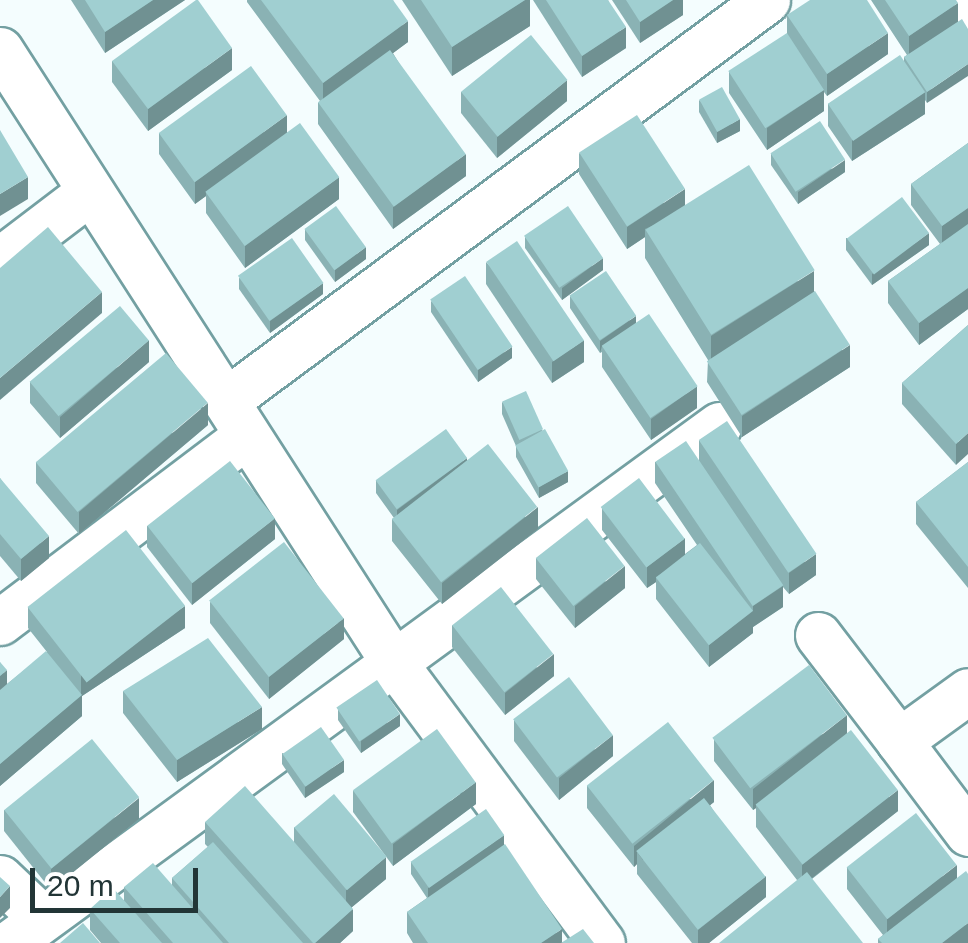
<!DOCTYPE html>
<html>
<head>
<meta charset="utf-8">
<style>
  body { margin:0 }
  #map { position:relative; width:968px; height:943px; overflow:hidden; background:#f4fdfe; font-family:Helvetica,sans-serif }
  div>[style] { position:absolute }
  .roads { filter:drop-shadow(2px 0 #73a0a2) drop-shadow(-2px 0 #73a0a2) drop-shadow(0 2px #73a0a2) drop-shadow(0 -2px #73a0a2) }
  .street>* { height:45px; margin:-22.5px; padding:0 22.5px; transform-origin:22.5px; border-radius:22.5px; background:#fff }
  .wall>* { inset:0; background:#8ab2b4 }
  .shaded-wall>* { inset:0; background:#709192 }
  .building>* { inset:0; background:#a0cfd1; transform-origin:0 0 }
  span { translate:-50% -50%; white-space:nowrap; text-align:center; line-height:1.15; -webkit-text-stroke:10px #fff; paint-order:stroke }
  .scale { position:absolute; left:30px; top:868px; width:168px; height:45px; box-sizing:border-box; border:5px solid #223536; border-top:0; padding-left:12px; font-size:30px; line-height:35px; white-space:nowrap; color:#223536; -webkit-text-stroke:8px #fff; paint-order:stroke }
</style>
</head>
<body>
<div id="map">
  <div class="roads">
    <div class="street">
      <i style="left:961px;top:0;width:12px;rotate:55deg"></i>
      <i style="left:0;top:50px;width:725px;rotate:57.27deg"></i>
      <i style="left:392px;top:660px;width:352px;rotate:53.4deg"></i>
      <i style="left:0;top:260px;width:111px;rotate:-37.3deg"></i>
      <i style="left:227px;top:400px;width:672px;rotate:-36.53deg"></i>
      <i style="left:0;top:622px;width:308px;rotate:-37.1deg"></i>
      <i style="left:818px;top:635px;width:133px;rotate:52.6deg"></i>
      <i style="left:899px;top:741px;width:85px;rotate:-35.9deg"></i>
      <i style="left:899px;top:741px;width:115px;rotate:53.1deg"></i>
      <i style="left:0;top:878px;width:57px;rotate:43.6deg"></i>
      <i style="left:10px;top:943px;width:878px;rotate:-36.15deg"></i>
    </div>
  </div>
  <div class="wall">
    <i style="clip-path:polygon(71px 0,185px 0,105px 53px)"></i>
    <i style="clip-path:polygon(247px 0,393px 0,408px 42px,393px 53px,466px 176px,393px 229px,318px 124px,318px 103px,320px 101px,247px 2px)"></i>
    <i style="clip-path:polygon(402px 0,530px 0,530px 26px,452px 76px)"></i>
    <i style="clip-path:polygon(533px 0,608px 0,626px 48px,582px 77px)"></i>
    <i style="clip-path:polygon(612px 0,683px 0,683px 15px,640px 43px)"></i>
    <i style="clip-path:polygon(871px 0,956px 0,927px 103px,925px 100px,925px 114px,852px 161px,828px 126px,828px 104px,904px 61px,904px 57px,907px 55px)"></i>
    <i style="clip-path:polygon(787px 15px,888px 54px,827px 96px,824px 92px,824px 111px,767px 150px,729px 93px,729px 72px,787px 34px)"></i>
    <i style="clip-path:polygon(112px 61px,232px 70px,148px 131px,112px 82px)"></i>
    <i style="clip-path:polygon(461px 92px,567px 101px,497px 158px,461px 113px)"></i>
    <i style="clip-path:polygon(699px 100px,740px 131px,717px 143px,699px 112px)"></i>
    <i style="clip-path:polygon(287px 132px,339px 199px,245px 268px,206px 213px,206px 196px,195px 204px,159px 154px,159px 133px)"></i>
    <i style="clip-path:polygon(968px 143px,968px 309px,919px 345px,888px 303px,888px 281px,940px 244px,911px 205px,911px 184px)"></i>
    <i style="clip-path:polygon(579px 153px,814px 291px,850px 367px,742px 437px,707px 382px,708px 360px,645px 258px,645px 237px,627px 249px,579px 174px)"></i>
    <i style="clip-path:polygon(771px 153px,845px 172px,798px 204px,771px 165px)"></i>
    <i style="clip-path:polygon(305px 229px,366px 259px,335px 282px,305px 240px)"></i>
    <i style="clip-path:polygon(525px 237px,603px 270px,562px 300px,525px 248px)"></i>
    <i style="clip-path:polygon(846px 238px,929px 245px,872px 285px,846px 250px)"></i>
    <i style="clip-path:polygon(486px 262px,584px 362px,552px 383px,486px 284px)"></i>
    <i style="clip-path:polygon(239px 278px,323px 294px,270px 333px,239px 289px)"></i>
    <i style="clip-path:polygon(570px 296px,636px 323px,697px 408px,651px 440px,602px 367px,602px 352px,600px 353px,570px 308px)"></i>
    <i style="clip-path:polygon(431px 301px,512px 358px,478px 382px,431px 312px)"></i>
    <i style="clip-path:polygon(968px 325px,956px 465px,902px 404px,902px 383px)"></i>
    <i style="clip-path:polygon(149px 362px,60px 438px,30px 403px,30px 382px)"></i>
    <i style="clip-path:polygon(502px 402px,543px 431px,568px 482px,539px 498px,516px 457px,516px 446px,502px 414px)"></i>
    <i style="clip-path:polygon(208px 425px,79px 534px,36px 483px,36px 462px)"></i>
    <i style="clip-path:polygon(699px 440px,816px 575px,789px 594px,783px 587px,783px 607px,753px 627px,753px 633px,709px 667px,656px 599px,656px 582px,647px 588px,602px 530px,602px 508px,685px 554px,697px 545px,655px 483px,655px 462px,699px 461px)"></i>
    <i style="clip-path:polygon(467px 460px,538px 529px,442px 604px,392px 541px,392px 519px,394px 518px,376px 493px,376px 481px)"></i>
    <i style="clip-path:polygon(968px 462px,968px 588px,916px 524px,916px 502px)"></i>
    <i style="clip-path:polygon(0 478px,49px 558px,21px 581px,0 556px)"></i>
    <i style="clip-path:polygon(147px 526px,275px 539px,192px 605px,147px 547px)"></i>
    <i style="clip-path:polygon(536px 558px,625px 588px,575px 628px,536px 579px)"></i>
    <i style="clip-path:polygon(210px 602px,344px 639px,269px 699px,210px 623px)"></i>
    <i style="clip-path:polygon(28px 607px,185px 628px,82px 696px,82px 716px,0 786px,0 662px,7px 684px,47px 652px,28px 628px)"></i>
    <i style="clip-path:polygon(452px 625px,554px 676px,505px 715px,452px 647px)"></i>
    <i style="clip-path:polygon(123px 691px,262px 729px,177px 782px,123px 713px)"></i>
    <i style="clip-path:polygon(338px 709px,400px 726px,361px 753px,338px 720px)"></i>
    <i style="clip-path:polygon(514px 720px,613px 756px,559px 800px,514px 741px)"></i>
    <i style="clip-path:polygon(847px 733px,898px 811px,812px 879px,797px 880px,756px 827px,756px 808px,753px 810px,714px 761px,714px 740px)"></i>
    <i style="clip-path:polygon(282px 753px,344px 772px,305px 798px,282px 764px)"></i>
    <i style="clip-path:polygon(587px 786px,714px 802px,710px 805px,766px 897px,709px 943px,692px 943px,637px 874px,637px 864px,634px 867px,587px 808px)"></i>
    <i style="clip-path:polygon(353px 791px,476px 804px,393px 866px,353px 812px)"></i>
    <i style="clip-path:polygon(4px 810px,139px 819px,51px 890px,4px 831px)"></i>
    <i style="clip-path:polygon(205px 822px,294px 842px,294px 827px,386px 879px,352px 907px,353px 931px,340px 943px,101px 943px,90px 930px,90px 909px,124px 900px,124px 887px,172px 885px,172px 878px,208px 847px,205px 844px)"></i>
    <i style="clip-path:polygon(504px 845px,562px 942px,594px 943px,413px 943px,407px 933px,407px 912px,427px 898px,411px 874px,411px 862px)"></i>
    <i style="clip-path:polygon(847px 867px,957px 878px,968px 943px,878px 943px,878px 939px,883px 935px,847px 889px)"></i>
  </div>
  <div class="shaded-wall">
    <i style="clip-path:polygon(153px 0,185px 0,105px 53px,105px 32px)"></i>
    <i style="clip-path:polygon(525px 0,530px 0,530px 26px,452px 76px,452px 47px)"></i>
    <i style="clip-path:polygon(673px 0,683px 0,683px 15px,640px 43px,640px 22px)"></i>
    <i style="clip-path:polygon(958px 3px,958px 24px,909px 57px,909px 36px)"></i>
    <i style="clip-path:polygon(408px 21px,408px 42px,323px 105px,323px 83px)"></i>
    <i style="clip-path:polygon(626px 27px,626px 48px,582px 77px,582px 56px)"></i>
    <i style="clip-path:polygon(888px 33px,888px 54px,827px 96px,827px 74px)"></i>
    <i style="clip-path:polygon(232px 48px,232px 70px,148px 131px,148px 109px)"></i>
    <i style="clip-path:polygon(968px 64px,968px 76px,927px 103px,927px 92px)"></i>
    <i style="clip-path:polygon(567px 80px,567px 101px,497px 158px,497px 137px)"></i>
    <i style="clip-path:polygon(824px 90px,824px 111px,767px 150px,767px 128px)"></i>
    <i style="clip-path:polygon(925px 92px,925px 114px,852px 161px,852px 140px)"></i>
    <i style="clip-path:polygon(287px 115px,287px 137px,206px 192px,206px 196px,195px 204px,195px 182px)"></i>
    <i style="clip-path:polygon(740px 119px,740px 131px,717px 143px,717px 132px)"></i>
    <i style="clip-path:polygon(466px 154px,466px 176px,393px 229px,393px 207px)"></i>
    <i style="clip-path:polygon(845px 160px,845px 172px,798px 204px,798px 192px)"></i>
    <i style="clip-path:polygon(28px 177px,28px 199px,0 216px,0 194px)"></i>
    <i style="clip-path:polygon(339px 177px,339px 199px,245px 268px,245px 246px)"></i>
    <i style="clip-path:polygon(685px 189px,685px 211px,645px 229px,645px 237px,627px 249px,627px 227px)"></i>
    <i style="clip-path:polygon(968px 208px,968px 229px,942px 248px,942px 226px)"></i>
    <i style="clip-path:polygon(929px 233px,929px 245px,872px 285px,872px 274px)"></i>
    <i style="clip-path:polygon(366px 247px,366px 259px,335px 282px,335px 270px)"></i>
    <i style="clip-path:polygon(603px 258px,603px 270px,562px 300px,562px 288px)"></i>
    <i style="clip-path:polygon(814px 271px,814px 300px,711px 365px,711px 336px)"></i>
    <i style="clip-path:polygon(323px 283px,323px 294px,270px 333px,270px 321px)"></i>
    <i style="clip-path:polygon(968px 288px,968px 309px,919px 345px,919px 323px)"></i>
    <i style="clip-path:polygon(102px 292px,102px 313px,0 400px,0 378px)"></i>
    <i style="clip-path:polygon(636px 316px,636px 327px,602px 346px,600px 353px,600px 341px)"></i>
    <i style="clip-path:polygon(149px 340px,149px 362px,60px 438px,60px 417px)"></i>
    <i style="clip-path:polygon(584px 340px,584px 362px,552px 383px,552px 362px)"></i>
    <i style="clip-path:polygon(850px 345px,850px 367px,742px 437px,742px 416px)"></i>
    <i style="clip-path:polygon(512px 347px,512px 358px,478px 382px,478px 370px)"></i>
    <i style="clip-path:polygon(697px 386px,697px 408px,651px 440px,651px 419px)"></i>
    <i style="clip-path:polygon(208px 403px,208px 425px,79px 534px,79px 512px)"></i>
    <i style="clip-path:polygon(968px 433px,968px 454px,956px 465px,956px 444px)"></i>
    <i style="clip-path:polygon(467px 458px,467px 470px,397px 522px,397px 510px)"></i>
    <i style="clip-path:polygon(568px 471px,568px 482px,539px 498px,539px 487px)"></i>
    <i style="clip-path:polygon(538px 507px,538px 529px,442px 604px,442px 583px)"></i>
    <i style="clip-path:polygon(275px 518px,275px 539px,192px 605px,192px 583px)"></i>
    <i style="clip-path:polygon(49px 536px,49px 558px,21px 581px,21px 559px)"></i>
    <i style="clip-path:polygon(685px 538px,685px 559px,656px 577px,656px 582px,647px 588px,647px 567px)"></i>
    <i style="clip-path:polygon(816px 554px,816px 575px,789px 594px,789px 573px)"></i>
    <i style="clip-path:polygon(625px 566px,625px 588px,575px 628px,575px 606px)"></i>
    <i style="clip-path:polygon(783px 586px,783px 607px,753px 627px,753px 606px)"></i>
    <i style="clip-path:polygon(185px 606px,185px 628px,82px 696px,82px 716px,0 786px,0 764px,81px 695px,81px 675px)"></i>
    <i style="clip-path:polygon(753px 611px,753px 633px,709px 667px,709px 645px)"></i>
    <i style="clip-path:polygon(344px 618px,344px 639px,269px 699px,269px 677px)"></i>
    <i style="clip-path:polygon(554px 654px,554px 676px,505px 715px,505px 693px)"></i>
    <i style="clip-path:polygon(7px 670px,7px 692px,0 698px,0 676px)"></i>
    <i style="clip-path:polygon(262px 707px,262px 729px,177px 782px,177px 760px)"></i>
    <i style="clip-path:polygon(400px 714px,400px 726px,361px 753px,361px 741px)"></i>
    <i style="clip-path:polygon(847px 715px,847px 736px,756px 805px,756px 808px,753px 810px,753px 789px)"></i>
    <i style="clip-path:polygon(613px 735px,613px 756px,559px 800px,559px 778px)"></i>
    <i style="clip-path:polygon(344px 760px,344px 772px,305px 798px,305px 786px)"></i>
    <i style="clip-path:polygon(714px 780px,714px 802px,643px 860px,637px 852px,637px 864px,634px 867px,634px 846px)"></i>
    <i style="clip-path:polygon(476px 782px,476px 804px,393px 866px,393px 844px)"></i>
    <i style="clip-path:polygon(898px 790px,898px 811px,802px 886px,802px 865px)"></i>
    <i style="clip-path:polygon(139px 798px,139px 819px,51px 890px,51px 869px)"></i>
    <i style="clip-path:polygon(504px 835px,504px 846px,428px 900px,428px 888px)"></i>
    <i style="clip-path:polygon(386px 857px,386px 879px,346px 912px,346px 890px)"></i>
    <i style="clip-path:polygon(957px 865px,957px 886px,887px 940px,887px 919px)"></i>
    <i style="clip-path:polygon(766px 876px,766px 897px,709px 943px,698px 943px,698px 930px)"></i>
    <i style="clip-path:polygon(10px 886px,10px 908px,0 918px,0 897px)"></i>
    <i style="clip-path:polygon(353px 909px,353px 931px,340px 943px,315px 943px)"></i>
    <i style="clip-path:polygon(968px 923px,968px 943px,942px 943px)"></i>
    <i style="clip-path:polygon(562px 929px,562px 943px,541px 943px)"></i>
  </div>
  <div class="building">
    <i style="clip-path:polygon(85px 0,153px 0,105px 32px)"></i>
    <i style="clip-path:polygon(196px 0,198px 0,232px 48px,148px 109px,112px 61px)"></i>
    <i style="clip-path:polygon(261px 0,393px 0,408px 21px,323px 83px)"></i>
    <i style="clip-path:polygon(421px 0,525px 0,452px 47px)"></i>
    <i style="clip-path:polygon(546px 0,608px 0,626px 27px,582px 56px)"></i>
    <i style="clip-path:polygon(626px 0,673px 0,640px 22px)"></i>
    <i style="clip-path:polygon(810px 0,867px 0,888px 33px,827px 74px,787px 15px)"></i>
    <i style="clip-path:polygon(885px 0,956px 0,958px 3px,909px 36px)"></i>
    <i style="clip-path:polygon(962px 19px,968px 29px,968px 64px,927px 92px,904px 57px)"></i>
    <i style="left:787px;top:33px;width:68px;height:70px;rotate:57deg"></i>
    <i style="left:531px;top:35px;width:58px;height:90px;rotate:51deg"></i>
    <i style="left:390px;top:50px;width:129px;height:89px;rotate:54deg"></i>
    <i style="left:900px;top:55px;width:45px;height:87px;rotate:56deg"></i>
    <i style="left:251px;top:66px;width:61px;height:114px;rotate:54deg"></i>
    <i style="left:722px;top:87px;width:37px;height:26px;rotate:61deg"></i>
    <i style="left:637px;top:115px;width:88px;height:69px;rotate:57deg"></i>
    <i style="left:820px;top:121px;width:46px;height:59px;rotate:57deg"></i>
    <i style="left:300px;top:123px;width:67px;height:117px;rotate:54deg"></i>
    <i style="clip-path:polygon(0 130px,28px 177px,0 194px)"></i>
    <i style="clip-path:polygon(968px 143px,968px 208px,942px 226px,911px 184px)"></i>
    <i style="left:749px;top:165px;width:124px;height:122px;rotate:58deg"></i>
    <i style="left:902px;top:197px;width:45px;height:69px;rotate:53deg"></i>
    <i style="left:336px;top:206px;width:51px;height:39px;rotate:54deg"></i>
    <i style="left:568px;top:206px;width:63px;height:53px;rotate:56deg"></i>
    <i style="clip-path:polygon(968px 224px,968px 288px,919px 323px,888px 281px)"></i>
    <i style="clip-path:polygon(48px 227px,102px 292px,0 378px,0 268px)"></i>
    <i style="left:292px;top:238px;width:55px;height:66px;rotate:55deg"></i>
    <i style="left:517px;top:241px;width:120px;height:37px;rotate:56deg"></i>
    <i style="left:606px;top:271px;width:54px;height:44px;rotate:56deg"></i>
    <i style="left:465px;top:276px;width:85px;height:42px;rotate:56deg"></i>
    <i style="left:815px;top:291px;width:64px;height:129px;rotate:57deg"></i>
    <i style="left:120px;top:306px;width:45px;height:118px;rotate:50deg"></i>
    <i style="left:649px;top:314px;width:87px;height:57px;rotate:56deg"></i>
    <i style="clip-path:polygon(968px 325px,968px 433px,956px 444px,902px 383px)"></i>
    <i style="left:166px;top:353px;width:65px;height:170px;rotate:50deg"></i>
    <i style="left:526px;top:391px;width:42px;height:26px;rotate:66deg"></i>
    <i style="left:727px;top:421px;width:160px;height:34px;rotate:56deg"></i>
    <i style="left:446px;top:429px;width:36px;height:87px;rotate:54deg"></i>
    <i style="left:545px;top:429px;width:48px;height:34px;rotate:61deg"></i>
    <i style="left:686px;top:441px;width:174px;height:37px;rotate:56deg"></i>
    <i style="left:488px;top:444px;width:80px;height:122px;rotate:52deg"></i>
    <i style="left:230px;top:461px;width:73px;height:105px;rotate:52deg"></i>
    <i style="clip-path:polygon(968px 462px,968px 567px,916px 502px)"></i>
    <i style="clip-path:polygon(0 478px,49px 536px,21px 559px,0 534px)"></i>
    <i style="left:639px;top:478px;width:76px;height:48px;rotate:53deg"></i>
    <i style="left:587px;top:518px;width:61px;height:65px;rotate:52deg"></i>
    <i style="left:126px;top:530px;width:96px;height:125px;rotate:52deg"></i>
    <i style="left:284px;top:542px;width:97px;height:95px;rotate:52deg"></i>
    <i style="left:700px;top:543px;width:86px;height:56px;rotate:52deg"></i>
    <i style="left:501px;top:587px;width:85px;height:62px;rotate:52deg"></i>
    <i style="clip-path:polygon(208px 638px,262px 707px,177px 760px,123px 691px)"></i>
    <i style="clip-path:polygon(46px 651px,82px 695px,0 764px,0 690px)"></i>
    <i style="clip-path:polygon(0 662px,7px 670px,0 676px)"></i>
    <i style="left:809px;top:665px;width:63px;height:121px;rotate:53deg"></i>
    <i style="left:569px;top:677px;width:73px;height:70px;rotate:53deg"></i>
    <i style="left:377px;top:680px;width:41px;height:49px;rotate:56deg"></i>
    <i style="left:668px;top:722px;width:74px;height:103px;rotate:52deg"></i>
    <i style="left:321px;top:727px;width:40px;height:47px;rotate:55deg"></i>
    <i style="left:437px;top:729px;width:66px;height:104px;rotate:54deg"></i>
    <i style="left:851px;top:730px;width:76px;height:121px;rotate:52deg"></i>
    <i style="left:92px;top:739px;width:75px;height:113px;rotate:51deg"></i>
    <i style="clip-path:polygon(245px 786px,353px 909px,315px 943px,313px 943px,205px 822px)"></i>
    <i style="left:334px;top:794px;width:82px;height:52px;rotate:50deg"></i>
    <i style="left:704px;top:798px;width:100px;height:86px;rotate:52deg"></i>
    <i style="left:486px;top:809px;width:32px;height:92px;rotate:55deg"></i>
    <i style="left:916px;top:813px;width:66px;height:88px;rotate:52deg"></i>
    <i style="clip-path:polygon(213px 842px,303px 943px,229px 943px,172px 878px)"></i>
    <i style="clip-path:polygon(505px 844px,562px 929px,541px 943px,428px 943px,407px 912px)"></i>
    <i style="clip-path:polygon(153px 863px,223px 943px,173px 943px,124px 887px)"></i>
    <i style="clip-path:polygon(966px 871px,968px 874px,968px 923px,942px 943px,882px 943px,878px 939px)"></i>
    <i style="clip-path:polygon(807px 872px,863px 943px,719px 943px)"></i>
    <i style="clip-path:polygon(0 877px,10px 886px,0 897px)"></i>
    <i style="clip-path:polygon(113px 888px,162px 943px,120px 943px,90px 909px)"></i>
    <i style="clip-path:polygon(83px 923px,100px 943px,60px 943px)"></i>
    <i style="clip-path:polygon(583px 929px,594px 943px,561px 943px)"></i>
  </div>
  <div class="scale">20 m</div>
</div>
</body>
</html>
